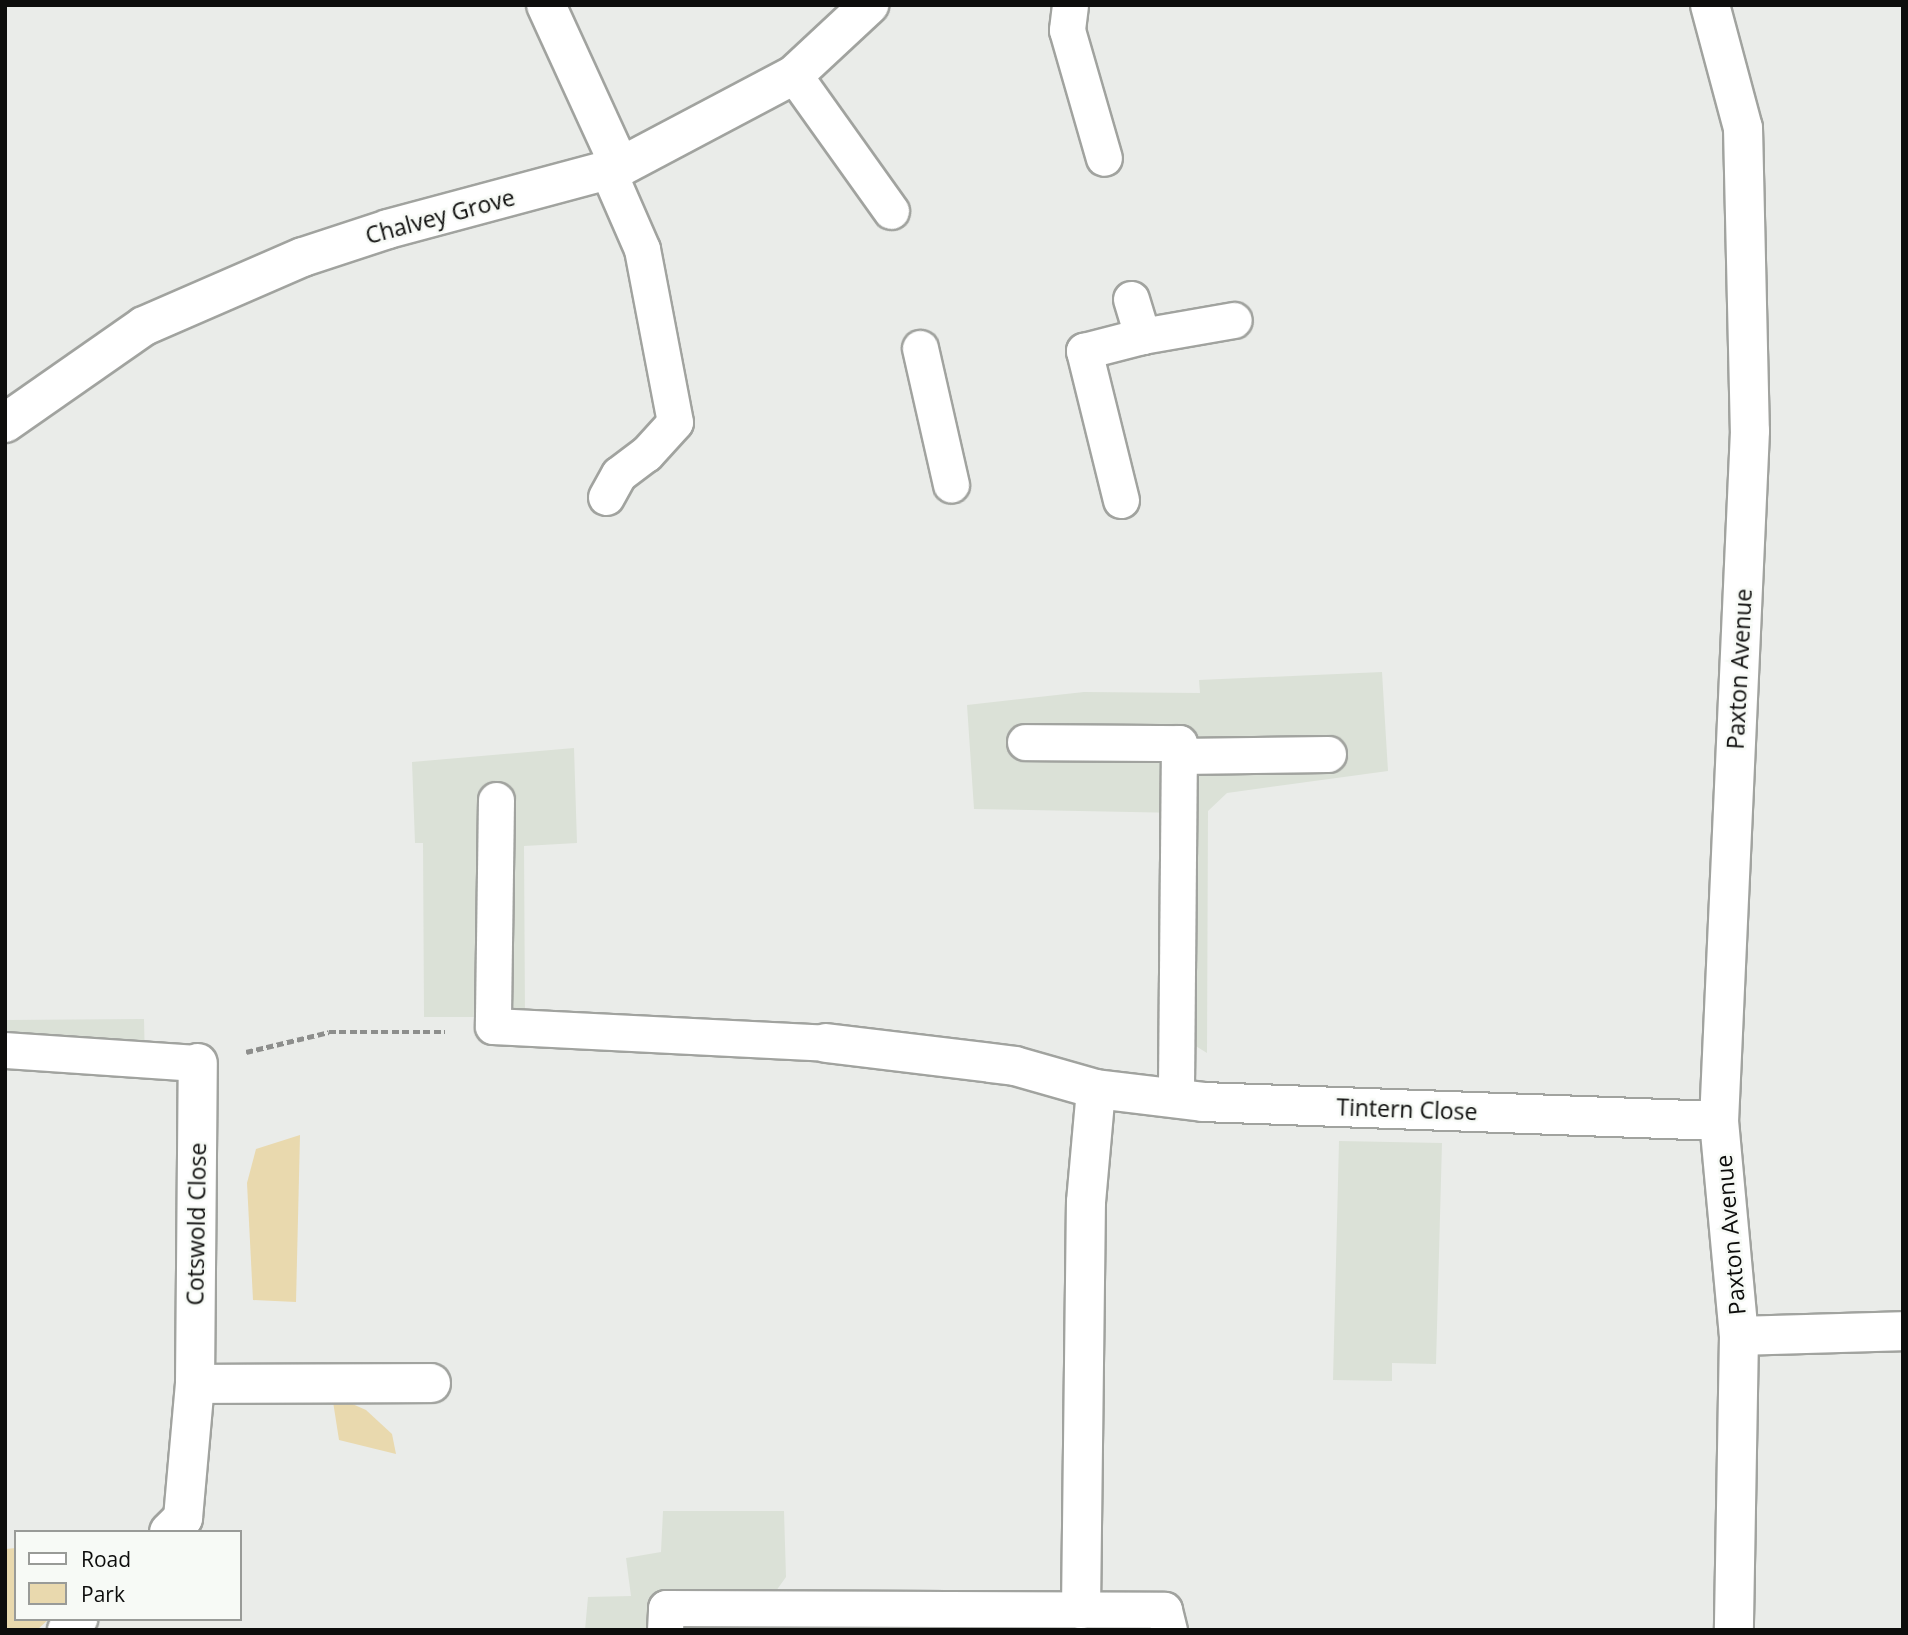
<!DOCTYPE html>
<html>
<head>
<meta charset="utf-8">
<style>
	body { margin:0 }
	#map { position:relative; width:1908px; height:1635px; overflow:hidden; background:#eaece9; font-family:"Open Sans",sans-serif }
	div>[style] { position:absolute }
	.built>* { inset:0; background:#dbe1d7 }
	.green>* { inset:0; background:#e9d9ae }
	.path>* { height:4.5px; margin-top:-2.25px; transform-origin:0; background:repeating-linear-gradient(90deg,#8d8e8c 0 7px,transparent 0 10.5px) }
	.roads { filter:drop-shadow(2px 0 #a1a39f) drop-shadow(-2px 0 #a1a39f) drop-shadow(0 2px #a1a39f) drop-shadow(0 -2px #a1a39f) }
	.lane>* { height:35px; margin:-17.5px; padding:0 17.5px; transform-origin:17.5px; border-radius:17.5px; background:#fff }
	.street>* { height:38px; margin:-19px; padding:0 19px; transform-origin:19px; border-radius:19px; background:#fff }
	span { translate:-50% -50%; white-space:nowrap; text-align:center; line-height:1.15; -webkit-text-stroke:5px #f7faf6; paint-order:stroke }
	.street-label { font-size:23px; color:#0d0d0c }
	.frame { position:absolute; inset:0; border:7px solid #0d0d0c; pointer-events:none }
	.legend { position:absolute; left:14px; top:1530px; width:228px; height:91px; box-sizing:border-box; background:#f7faf6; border:2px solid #999b98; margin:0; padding:9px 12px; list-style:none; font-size:21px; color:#0d0d0c }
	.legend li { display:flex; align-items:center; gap:14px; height:35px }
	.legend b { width:35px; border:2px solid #999b98 }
</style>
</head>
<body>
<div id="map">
	<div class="built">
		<div style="clip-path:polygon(1382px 672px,1388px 771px,1227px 793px,1208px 811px,1207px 1053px,1178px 1035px,1182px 813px,974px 809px,967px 705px,1084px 692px,1200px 693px,1199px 680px)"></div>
		<div style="clip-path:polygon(574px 748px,577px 843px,524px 846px,525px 1017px,424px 1017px,423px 843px,415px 843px,412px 762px)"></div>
		<div style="clip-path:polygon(144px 1019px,145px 1064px,10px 1066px,5px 1070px,5px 1020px)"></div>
		<div style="clip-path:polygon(1339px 1141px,1442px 1143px,1436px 1364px,1392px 1363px,1392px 1381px,1333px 1380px)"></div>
		<div style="clip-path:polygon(663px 1511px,784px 1511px,786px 1577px,748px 1630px,585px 1630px,588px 1597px,631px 1596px,626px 1558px,661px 1552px)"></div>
	</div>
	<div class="green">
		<div style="clip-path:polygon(300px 1135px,296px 1302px,253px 1300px,247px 1183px,256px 1149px)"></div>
		<div style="clip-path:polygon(332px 1395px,366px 1410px,392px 1434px,396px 1454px,339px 1440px)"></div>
		<div style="clip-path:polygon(16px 1548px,16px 1619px,49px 1619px,37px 1630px,5px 1630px,5px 1549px)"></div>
	</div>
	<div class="path">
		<div style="left:246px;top:1052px;width:85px;rotate:-13.5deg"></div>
		<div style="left:329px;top:1032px;width:116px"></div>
	</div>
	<div class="roads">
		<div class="lane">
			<div style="left:1070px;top:5px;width:25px;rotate:97deg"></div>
			<div style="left:1067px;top:30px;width:133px;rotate:73.9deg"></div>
			<div style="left:794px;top:75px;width:167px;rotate:54.5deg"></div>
			<div style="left:1131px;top:299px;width:39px;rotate:73deg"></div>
			<div style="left:920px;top:348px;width:140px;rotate:77.2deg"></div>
			<div style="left:606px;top:497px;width:26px;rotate:-61deg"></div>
			<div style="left:619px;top:474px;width:34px;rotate:-37deg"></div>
			<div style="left:646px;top:454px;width:43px;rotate:-47.8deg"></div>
			<div style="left:675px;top:422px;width:176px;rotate:-100.8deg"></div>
			<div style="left:642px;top:249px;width:85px;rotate:-113.6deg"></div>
			<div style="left:1121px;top:500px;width:154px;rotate:-103.9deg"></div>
			<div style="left:1084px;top:351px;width:60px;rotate:-14.5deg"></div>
			<div style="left:1142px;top:336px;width:93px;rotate:-9.9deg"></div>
			<div style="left:1025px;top:742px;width:154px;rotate:0.4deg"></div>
			<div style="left:1179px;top:743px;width:356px;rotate:90.5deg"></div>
			<div style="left:1179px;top:756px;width:149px;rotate:-0.8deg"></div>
			<div style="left:496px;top:800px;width:226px;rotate:90.8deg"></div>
			<div style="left:493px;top:1026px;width:333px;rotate:2.9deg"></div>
			<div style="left:5px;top:1050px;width:193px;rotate:3.9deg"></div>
			<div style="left:665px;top:1630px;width:22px;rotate:-87deg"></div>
			<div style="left:666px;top:1608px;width:498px;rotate:0.2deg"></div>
			<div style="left:1164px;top:1610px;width:21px;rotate:76deg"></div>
		</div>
		<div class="street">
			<div style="left:546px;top:5px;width:178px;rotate:65.4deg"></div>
			<div style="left:1710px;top:5px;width:127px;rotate:75deg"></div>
			<div style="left:1743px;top:128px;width:303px;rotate:88.7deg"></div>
			<div style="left:1750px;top:431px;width:691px;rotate:92.57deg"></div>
			<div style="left:1719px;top:1121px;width:216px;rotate:84.7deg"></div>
			<div style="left:1739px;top:1336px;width:294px;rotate:91deg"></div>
			<div style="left:5px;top:423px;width:169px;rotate:-34.9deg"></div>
			<div style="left:144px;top:326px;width:173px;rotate:-23.5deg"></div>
			<div style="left:303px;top:257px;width:89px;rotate:-18.2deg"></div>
			<div style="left:388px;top:229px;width:240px;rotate:-15deg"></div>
			<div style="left:620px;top:167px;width:197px;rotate:-27.9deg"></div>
			<div style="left:794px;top:75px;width:103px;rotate:-43deg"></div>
			<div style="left:826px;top:1043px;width:190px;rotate:6.9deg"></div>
			<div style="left:1015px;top:1066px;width:84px;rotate:15.9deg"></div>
			<div style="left:1096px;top:1089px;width:108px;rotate:6.9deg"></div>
			<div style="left:1203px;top:1102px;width:516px;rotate:2.11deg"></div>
			<div style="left:1739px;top:1336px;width:164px;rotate:-1.7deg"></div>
			<div style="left:195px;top:1384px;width:236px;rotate:-0.2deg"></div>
			<div style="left:169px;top:1532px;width:20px;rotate:-45deg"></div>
			<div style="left:183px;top:1518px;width:135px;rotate:-84.9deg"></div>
			<div style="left:195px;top:1384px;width:321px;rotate:-89.5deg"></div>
			<div style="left:1081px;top:1609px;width:407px;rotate:-89.3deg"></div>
			<div style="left:1086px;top:1202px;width:113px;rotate:-84.9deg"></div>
			<div style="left:67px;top:1630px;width:16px;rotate:-45deg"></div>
		</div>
	</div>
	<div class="street-label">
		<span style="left:440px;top:216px;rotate:-15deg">Chalvey Grove</span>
		<span style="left:1739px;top:669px;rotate:-87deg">Paxton Avenue</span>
		<span style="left:1407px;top:1109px;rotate:2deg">Tintern Close</span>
		<span style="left:196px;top:1224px;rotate:-89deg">Cotswold Close</span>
		<span style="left:1730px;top:1235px;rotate:-95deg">Paxton Avenue</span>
	</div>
	<div class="frame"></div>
	<ul class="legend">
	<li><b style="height:9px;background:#fff"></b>Road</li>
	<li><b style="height:19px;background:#e9d9ae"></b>Park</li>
	</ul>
</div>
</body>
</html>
